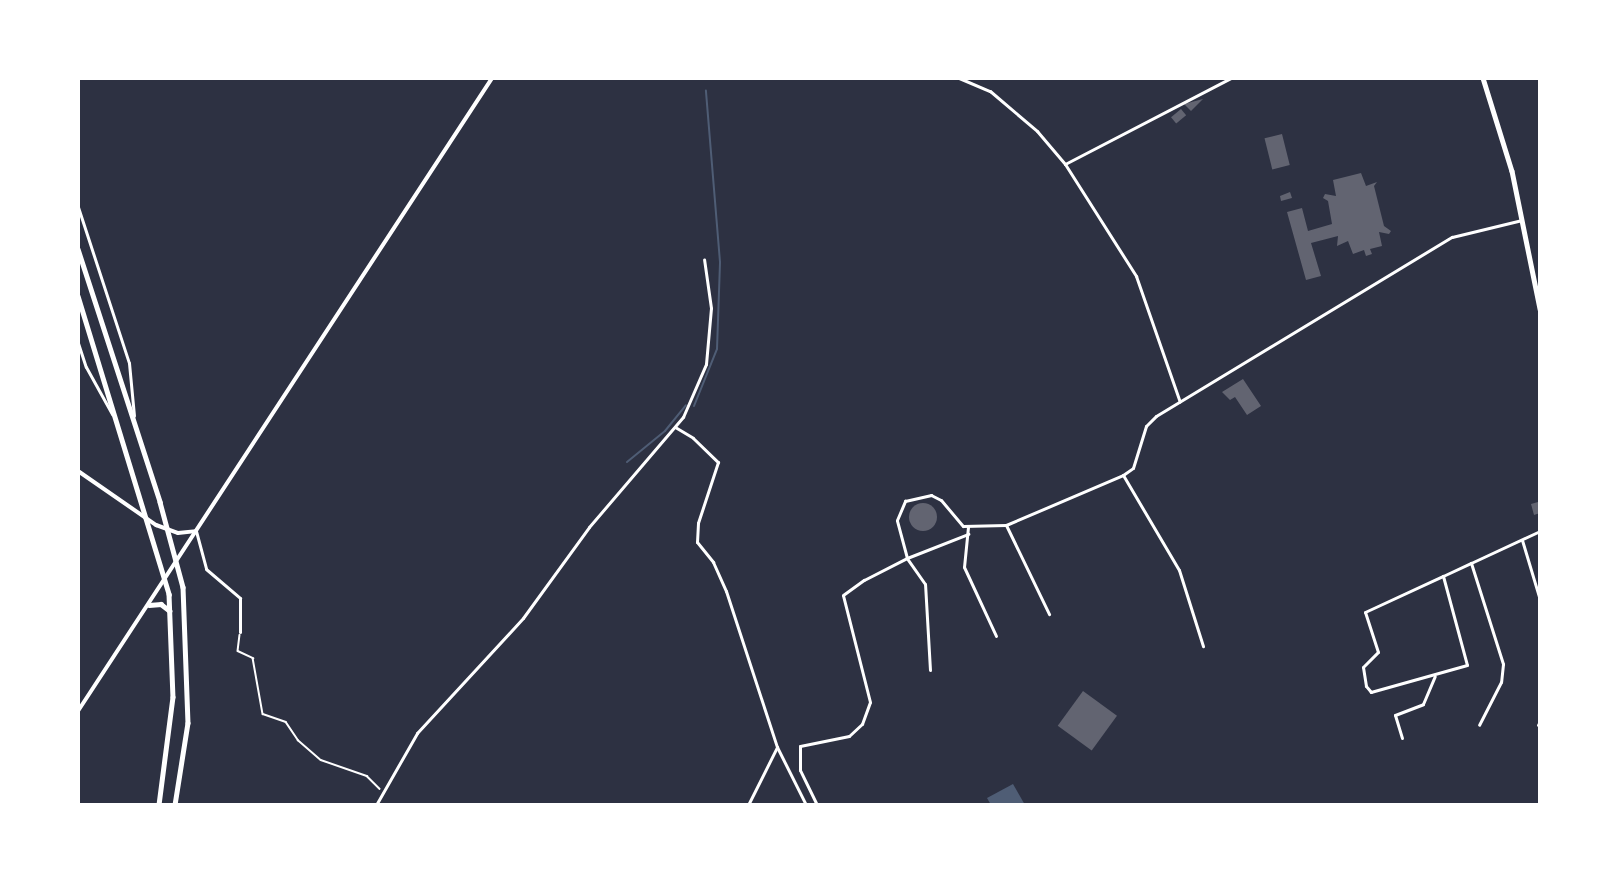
<!DOCTYPE html>
<html>
<head>
<meta charset="utf-8">
<style>
	body { margin:0 }
	#map { position:relative; width:1618px; height:883px; overflow:hidden; background:#2d3142; font-family:Poppins,sans-serif }
	div>[style] { position:absolute }
	.water>* { inset:0; background:#4f5d75 }
	.stream>* { height:2px; margin:-1px; padding:0 1px; transform-origin:1px; border-radius:1px; background:#4f5d75 }
	.building>* { inset:0; background:#626471; transform-origin:0 0 }
	.round { border-radius:50% }
	.path>* { height:1.5px; margin:-0.75px; padding:0 0.75px; transform-origin:0.75px; border-radius:0.75px; background:#fff }
	.minor>* { height:3px; margin:-1.5px; padding:0 1.5px; transform-origin:1.5px; border-radius:1.5px; background:#fff }
	.tertiary>* { height:4px; margin:-2px; padding:0 2px; transform-origin:2px; border-radius:2px; background:#fff }
	.secondary>* { height:4px; margin:-2px; padding:0 2px; transform-origin:2px; border-radius:2px; background:#fff }
	.primary>* { height:4.5px; margin:-2.25px; padding:0 2.25px; transform-origin:2.25px; border-radius:2.25px; background:#fff }
	.trunk>* { height:4.5px; margin:-2.25px; padding:0 2.25px; transform-origin:2.25px; border-radius:2.25px; background:#fff }
	span { translate:-50% -50%; white-space:nowrap; text-align:center; line-height:1.15; -webkit-text-stroke:6px #fff; paint-order:stroke }
	.frame { position:absolute; inset:0; border:80px solid #fff; pointer-events:none }
</style>
</head>
<body>
<div id="map">
	<div class="water">
		<div style="clip-path:polygon(1013px 784px,1025px 805px,991px 805px,987px 798px)"></div>
	</div>
	<div class="stream">
		<div style="left:694px;top:406px;width:61px;rotate:-68deg"></div>
		<div style="left:717px;top:349px;width:87px;rotate:-88deg"></div>
		<div style="left:720px;top:262px;width:172px;rotate:-94.7deg"></div>
		<div style="left:627px;top:462px;width:49px;rotate:-39.2deg"></div>
		<div style="left:665px;top:431px;width:33px;rotate:-51deg"></div>
	</div>
	<div class="building">
		<div style="clip-path:polygon(1203px 99px,1191px 111px,1184px 104px)"></div>
		<div style="left:1181px;top:109px;width:8px;height:13px;rotate:50deg"></div>
		<div style="left:1282px;top:134px;width:32px;height:18px;rotate:76deg"></div>
		<div style="clip-path:polygon(1361px 173px,1366px 186px,1377px 182px,1374px 186px,1384px 226px,1391px 231px,1389px 234px,1379px 232px,1382px 246px,1370px 249px,1372px 254px,1366px 256px,1364px 250px,1353px 254px,1348px 241px,1337px 246px,1338px 236px,1311px 243px,1321px 276px,1306px 280px,1287px 212px,1302px 208px,1308px 231px,1332px 224px,1328px 201px,1323px 198px,1325px 194px,1336px 196px,1333px 180px)"></div>
		<div style="clip-path:polygon(1290px 192px,1292px 198px,1281px 201px,1280px 196px)"></div>
		<div style="clip-path:polygon(1243px 379px,1261px 406px,1247px 415px,1235px 397px,1230px 400px,1222px 392px)"></div>
		<div style="clip-path:polygon(1538px 502px,1540px 513px,1534px 515px,1531px 504px)"></div>
		<div class="round" style="left:909px;top:503px;width:28px;height:28px"></div>
		<div style="left:1083px;top:691px;width:42px;height:43px;rotate:36deg"></div>
	</div>
	<div class="path">
		<div style="left:240px;top:635px;width:16px;rotate:97deg"></div>
		<div style="left:238px;top:651px;width:17px;rotate:25deg"></div>
		<div style="left:253px;top:658px;width:57px;rotate:79.9deg"></div>
		<div style="left:263px;top:714px;width:24px;rotate:19deg"></div>
		<div style="left:286px;top:722px;width:22px;rotate:56deg"></div>
		<div style="left:298px;top:740px;width:30px;rotate:41deg"></div>
		<div style="left:321px;top:760px;width:49px;rotate:19.2deg"></div>
		<div style="left:367px;top:776px;width:18px;rotate:45deg"></div>
	</div>
	<div class="minor">
		<div style="left:959px;top:78px;width:34px;rotate:23deg"></div>
		<div style="left:990px;top:91px;width:62px;rotate:40.4deg"></div>
		<div style="left:1037px;top:131px;width:43px;rotate:49.7deg"></div>
		<div style="left:1065px;top:164px;width:133px;rotate:57.6deg"></div>
		<div style="left:1136px;top:276px;width:133px;rotate:70.8deg"></div>
		<div style="left:1065px;top:164px;width:187px;rotate:-27.4deg"></div>
		<div style="left:78px;top:207px;width:164px;rotate:71.9deg"></div>
		<div style="left:129px;top:363px;width:53px;rotate:84.6deg"></div>
		<div style="left:78px;top:343px;width:25px;rotate:72deg"></div>
		<div style="left:86px;top:367px;width:54px;rotate:61deg"></div>
		<div style="left:675px;top:427px;width:21px;rotate:31deg"></div>
		<div style="left:693px;top:438px;width:35px;rotate:44deg"></div>
		<div style="left:718px;top:462px;width:64px;rotate:108.2deg"></div>
		<div style="left:698px;top:523px;width:19px;rotate:93deg"></div>
		<div style="left:697px;top:542px;width:26px;rotate:51deg"></div>
		<div style="left:713px;top:562px;width:32px;rotate:66deg"></div>
		<div style="left:726px;top:591px;width:164px;rotate:71.9deg"></div>
		<div style="left:777px;top:747px;width:65px;rotate:63.4deg"></div>
		<div style="left:1123px;top:475px;width:110px;rotate:59.5deg"></div>
		<div style="left:1179px;top:570px;width:80px;rotate:72.5deg"></div>
		<div style="left:1006px;top:525px;width:99px;rotate:64.2deg"></div>
		<div style="left:968px;top:527px;width:40px;rotate:95.7deg"></div>
		<div style="left:964px;top:567px;width:76px;rotate:65.1deg"></div>
		<div style="left:196px;top:531px;width:39px;rotate:75deg"></div>
		<div style="left:206px;top:569px;width:45px;rotate:40.5deg"></div>
		<div style="left:240px;top:598px;width:34px;rotate:90deg"></div>
		<div style="left:1522px;top:540px;width:63px;rotate:73.3deg"></div>
		<div style="left:1471px;top:563px;width:106px;rotate:72.4deg"></div>
		<div style="left:1503px;top:664px;width:18px;rotate:96deg"></div>
		<div style="left:1501px;top:682px;width:48px;rotate:117.1deg"></div>
		<div style="left:1443px;top:576px;width:92px;rotate:74.9deg"></div>
		<div style="left:1467px;top:665px;width:100px;rotate:164.3deg"></div>
		<div style="left:1371px;top:692px;width:8px;rotate:-130deg"></div>
		<div style="left:1366px;top:686px;width:19px;rotate:-99deg"></div>
		<div style="left:1363px;top:667px;width:21px;rotate:-45deg"></div>
		<div style="left:1378px;top:652px;width:42px;rotate:-108deg"></div>
		<div style="left:1365px;top:612px;width:86px;rotate:-24.8deg"></div>
		<div style="left:1443px;top:576px;width:31px;rotate:-25deg"></div>
		<div style="left:1471px;top:563px;width:76px;rotate:-24.9deg"></div>
		<div style="left:930px;top:670px;width:86px;rotate:-93.3deg"></div>
		<div style="left:925px;top:584px;width:32px;rotate:-125deg"></div>
		<div style="left:907px;top:558px;width:66px;rotate:-21.5deg"></div>
		<div style="left:1538px;top:725px;width:4px;rotate:-63deg"></div>
		<div style="left:1402px;top:738px;width:24px;rotate:-107deg"></div>
		<div style="left:1395px;top:715px;width:30px;rotate:-21deg"></div>
		<div style="left:1423px;top:704px;width:30px;rotate:-67deg"></div>
		<div style="left:376px;top:805px;width:83px;rotate:-60.3deg"></div>
		<div style="left:417px;top:733px;width:156px;rotate:-47.3deg"></div>
		<div style="left:523px;top:618px;width:112px;rotate:-54deg"></div>
		<div style="left:589px;top:527px;width:145px;rotate:-49.5deg"></div>
		<div style="left:683px;top:417px;width:58px;rotate:-66.5deg"></div>
		<div style="left:706px;top:364px;width:56px;rotate:-84.9deg"></div>
		<div style="left:711px;top:308px;width:49px;rotate:-98.1deg"></div>
		<div style="left:748px;top:805px;width:65px;rotate:-63.4deg"></div>
		<div style="left:817px;top:805px;width:39px;rotate:-116deg"></div>
		<div style="left:800px;top:770px;width:24px;rotate:-90deg"></div>
		<div style="left:800px;top:746px;width:50px;rotate:-11.5deg"></div>
		<div style="left:849px;top:736px;width:18px;rotate:-43deg"></div>
		<div style="left:862px;top:724px;width:23px;rotate:-70deg"></div>
		<div style="left:870px;top:702px;width:110px;rotate:-104.2deg"></div>
		<div style="left:843px;top:595px;width:26px;rotate:-36deg"></div>
		<div style="left:864px;top:580px;width:48px;rotate:-27.1deg"></div>
		<div style="left:907px;top:558px;width:39px;rotate:-105deg"></div>
		<div style="left:897px;top:520px;width:21px;rotate:-67deg"></div>
		<div style="left:905px;top:501px;width:27px;rotate:-13deg"></div>
		<div style="left:931px;top:495px;width:11px;rotate:27deg"></div>
		<div style="left:941px;top:500px;width:34px;rotate:50deg"></div>
		<div style="left:963px;top:526px;width:43px;rotate:-1.3deg"></div>
		<div style="left:1006px;top:525px;width:127px;rotate:-23.1deg"></div>
		<div style="left:1123px;top:475px;width:12px;rotate:-35deg"></div>
		<div style="left:1133px;top:468px;width:44px;rotate:-72.8deg"></div>
		<div style="left:1146px;top:426px;width:14px;rotate:-45deg"></div>
		<div style="left:1156px;top:416px;width:346px;rotate:-31.2deg"></div>
		<div style="left:1452px;top:237px;width:72px;rotate:-13.7deg"></div>
	</div>
	<div class="tertiary">
		<div style="left:78px;top:471px;width:95px;rotate:34.7deg"></div>
		<div style="left:156px;top:525px;width:23px;rotate:20deg"></div>
		<div style="left:178px;top:533px;width:18px;rotate:-6deg"></div>
	</div>
	<div class="secondary">
		<div style="left:78px;top:711px;width:756px;rotate:-56.81deg"></div>
	</div>
	<div class="primary">
		<div style="left:1483px;top:78px;width:97px;rotate:72.7deg"></div>
		<div style="left:1512px;top:171px;width:141px;rotate:78.5deg"></div>
	</div>
	<div class="trunk">
		<div style="left:78px;top:249px;width:266px;rotate:72deg"></div>
		<div style="left:160px;top:502px;width:88px;rotate:74.9deg"></div>
		<div style="left:183px;top:587px;width:136px;rotate:87.9deg"></div>
		<div style="left:188px;top:723px;width:83px;rotate:99deg"></div>
		<div style="left:78px;top:296px;width:312px;rotate:73deg"></div>
		<div style="left:169px;top:594px;width:103px;rotate:87.8deg"></div>
		<div style="left:173px;top:697px;width:109px;rotate:97.4deg"></div>
		<div style="left:149px;top:605px;width:12px;rotate:-5deg"></div>
		<div style="left:161px;top:604px;width:11px;rotate:38deg"></div>
	</div>
	<div class="frame"></div>
</div>
</body>
</html>
